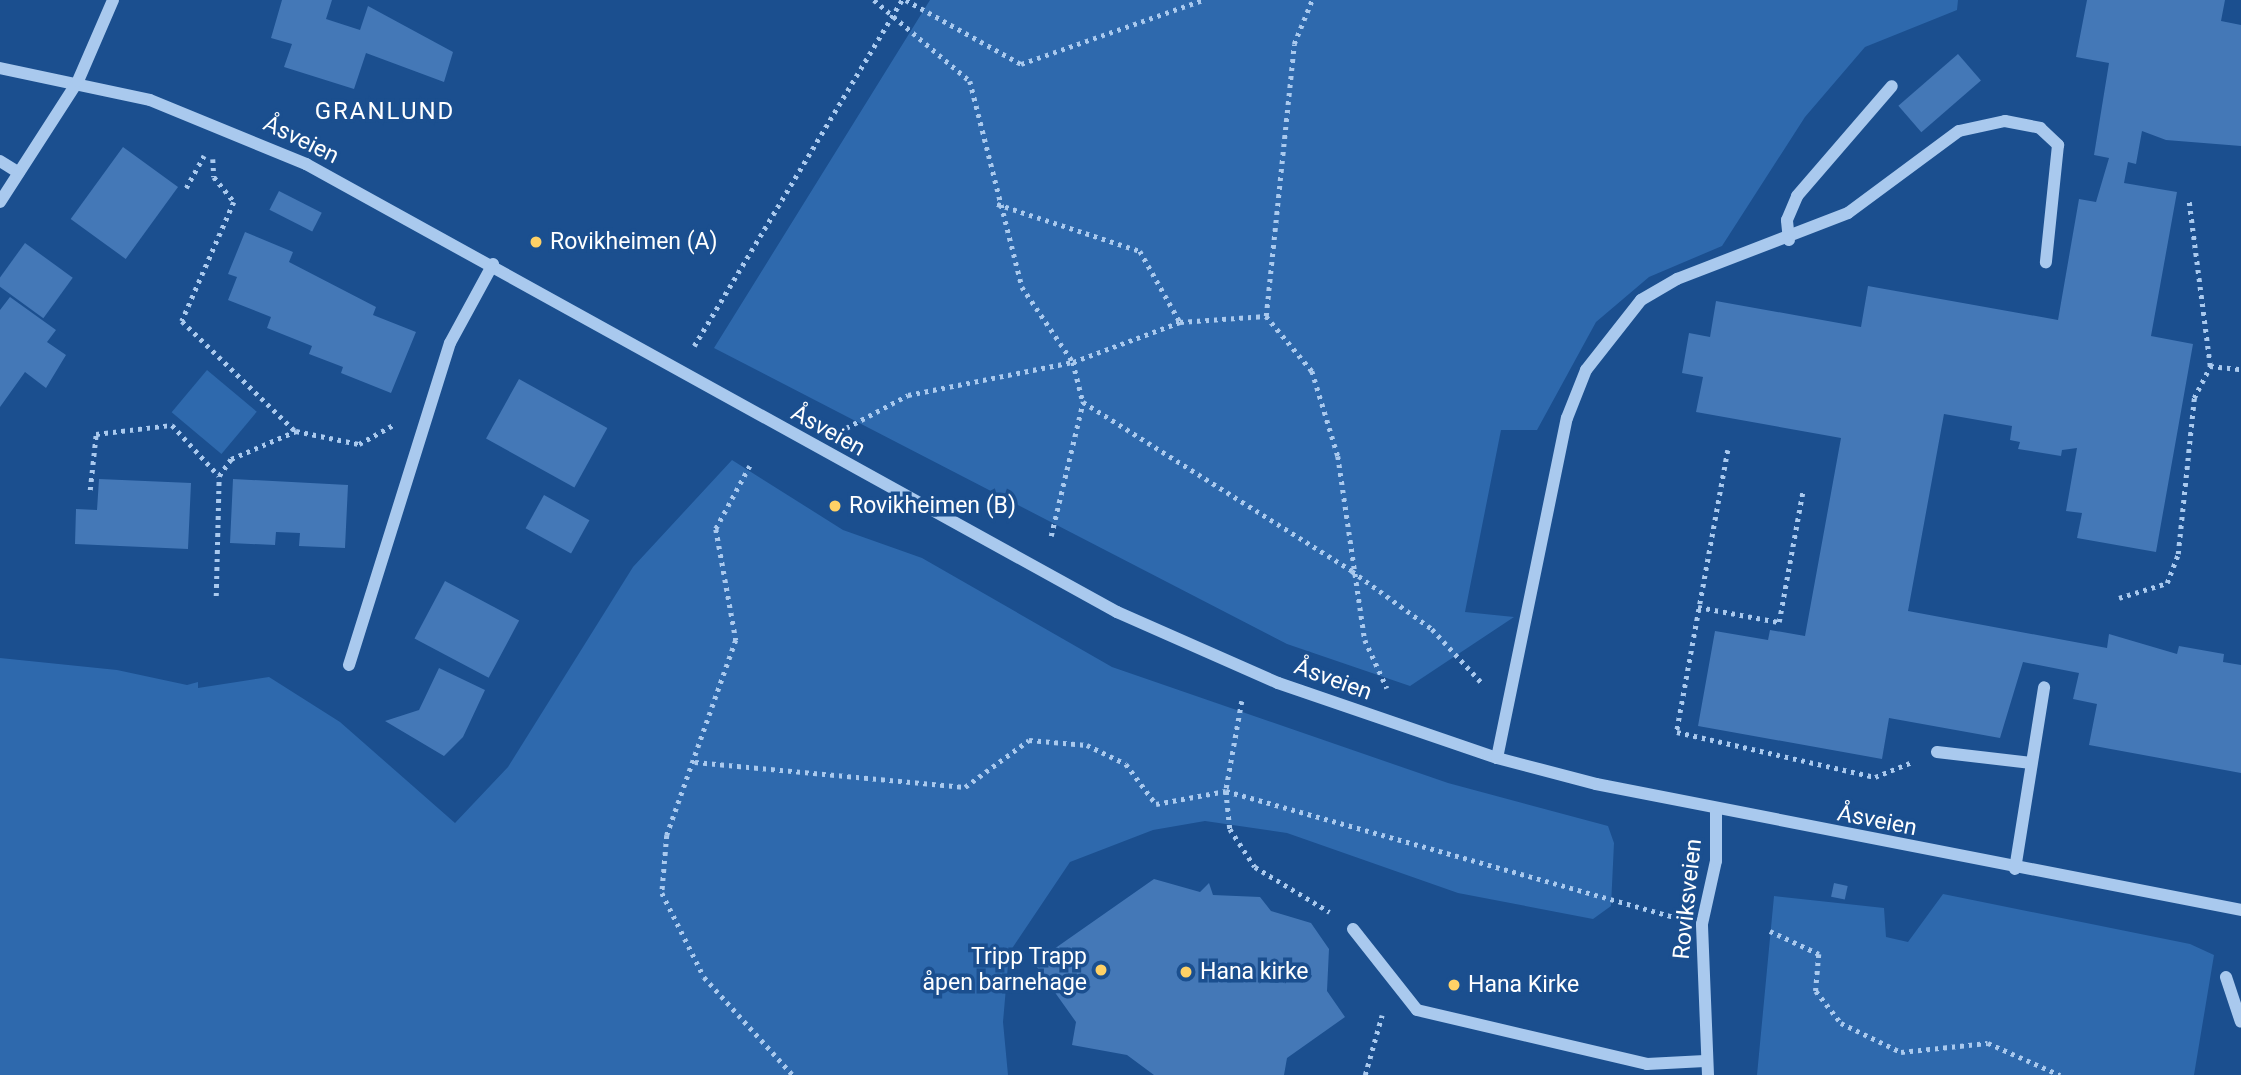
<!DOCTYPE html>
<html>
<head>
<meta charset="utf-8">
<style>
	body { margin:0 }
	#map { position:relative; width:2241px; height:1075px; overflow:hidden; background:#1b4f8f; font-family:Roboto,sans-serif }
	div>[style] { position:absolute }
	.green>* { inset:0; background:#2e69ad; transform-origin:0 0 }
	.building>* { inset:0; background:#4478b7; transform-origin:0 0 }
	.path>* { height:4.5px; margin-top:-2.25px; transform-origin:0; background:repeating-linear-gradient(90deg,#a9c9ee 0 3.5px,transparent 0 8.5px) }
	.minor>* { height:12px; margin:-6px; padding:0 6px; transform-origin:6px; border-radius:6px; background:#a9c9ee }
	.dots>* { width:19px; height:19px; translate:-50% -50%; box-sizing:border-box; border:4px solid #1b4f8f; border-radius:50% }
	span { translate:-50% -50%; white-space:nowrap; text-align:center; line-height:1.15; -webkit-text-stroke:7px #1b4f8f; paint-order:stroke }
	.street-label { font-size:23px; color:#fff }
	.poi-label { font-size:23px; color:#fff }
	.left { translate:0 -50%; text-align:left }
	.right { translate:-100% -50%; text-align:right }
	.neighbourhood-label { font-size:24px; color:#fff; letter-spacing:2px }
</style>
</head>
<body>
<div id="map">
	<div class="green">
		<div style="clip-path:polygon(930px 0,1958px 0,1957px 10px,1865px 47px,1805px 117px,1722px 246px,1649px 277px,1596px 322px,1537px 430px,1501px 430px,1465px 612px,1514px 617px,1410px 686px,1287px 644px,714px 348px)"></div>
		<div style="left:207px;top:370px;width:65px;height:55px;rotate:40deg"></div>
		<div style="clip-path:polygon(732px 460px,843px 530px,922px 558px,1112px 667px,1448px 783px,1608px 826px,1614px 843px,1611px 906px,1593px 919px,1458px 893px,1287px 833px,1205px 821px,1153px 830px,1070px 862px,1009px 953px,1003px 1022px,1008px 1075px,0 1075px,0 658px,117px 670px,187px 685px,198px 682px,198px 688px,269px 677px,340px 722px,455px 823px,508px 767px,633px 567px)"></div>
		<div style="clip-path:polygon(1943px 894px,2190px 944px,2214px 955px,2194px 1075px,1757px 1075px,1774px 896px,1884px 908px,1886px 937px,1908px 942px)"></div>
	</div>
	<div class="building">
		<div style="clip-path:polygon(282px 0,332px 0,326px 19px,360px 30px,368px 6px,453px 52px,444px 82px,366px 53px,354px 89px,284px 67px,292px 44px,271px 38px)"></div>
		<div style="clip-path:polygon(2087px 0,2225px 0,2221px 21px,2241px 25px,2241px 146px,2166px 140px,2142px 131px,2136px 164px,2128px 162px,2124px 183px,2177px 192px,2151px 336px,2193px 344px,2156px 552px,2077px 538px,2082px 513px,2066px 511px,2077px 448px,2062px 450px,2061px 456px,2018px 449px,2020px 442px,2010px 440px,2012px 426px,1944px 414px,1908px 611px,2107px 648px,2109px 634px,2177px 654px,2179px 646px,2224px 654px,2223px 662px,2241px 665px,2241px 773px,2089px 745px,2097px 704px,2073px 699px,2079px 673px,2023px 662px,2000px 738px,1889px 718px,1882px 759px,1698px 726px,1715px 631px,1768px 640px,1770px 630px,1805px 636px,1841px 438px,1696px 412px,1703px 377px,1682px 373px,1689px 333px,1710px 337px,1716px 301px,1861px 327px,1868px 286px,2058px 320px,2079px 199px,2096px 202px,2109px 158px,2094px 155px,2109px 63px,2076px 57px)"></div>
		<div style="left:1958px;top:54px;width:35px;height:79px;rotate:49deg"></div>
		<div style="left:123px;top:147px;width:68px;height:89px;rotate:36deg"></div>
		<div style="left:279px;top:191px;width:48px;height:21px;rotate:27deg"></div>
		<div style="clip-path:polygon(245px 232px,293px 252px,289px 262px,376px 307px,373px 315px,416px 332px,391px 393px,341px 373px,343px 367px,309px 354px,312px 346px,267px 328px,271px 317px,228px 300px,237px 277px,228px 274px)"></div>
		<div style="left:25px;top:243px;width:59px;height:50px;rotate:36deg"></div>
		<div style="clip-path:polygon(10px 297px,56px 330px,47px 342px,66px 355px,46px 388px,25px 372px,0 407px,0 310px)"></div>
		<div style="left:519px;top:379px;width:101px;height:68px;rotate:29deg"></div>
		<div style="clip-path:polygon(99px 479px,191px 483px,188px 549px,75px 544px,76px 509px,97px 510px)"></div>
		<div style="clip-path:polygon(233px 479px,348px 485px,345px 548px,299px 546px,300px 533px,276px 532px,275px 545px,230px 543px)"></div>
		<div style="left:544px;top:495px;width:52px;height:38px;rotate:29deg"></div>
		<div style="left:445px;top:581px;width:84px;height:65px;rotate:28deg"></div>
		<div style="clip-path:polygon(439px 668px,485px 690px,463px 737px,444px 756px,385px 721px,419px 710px)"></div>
		<div style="clip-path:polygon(1154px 879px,1200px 892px,1209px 883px,1213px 895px,1260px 897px,1271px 911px,1311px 923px,1329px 949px,1327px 991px,1345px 1017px,1287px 1058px,1284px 1075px,1154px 1075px,1127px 1055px,1072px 1045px,1076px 1022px,1034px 963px)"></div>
		<div style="left:1834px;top:883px;width:14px;height:14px;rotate:12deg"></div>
	</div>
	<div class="path">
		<div style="left:874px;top:0;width:126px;rotate:40.2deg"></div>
		<div style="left:970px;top:81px;width:212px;rotate:75.8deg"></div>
		<div style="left:1022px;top:287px;width:91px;rotate:55.8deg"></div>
		<div style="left:1073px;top:362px;width:41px;rotate:76deg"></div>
		<div style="left:1083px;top:402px;width:318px;rotate:32.1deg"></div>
		<div style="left:1352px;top:571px;width:99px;rotate:35.9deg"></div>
		<div style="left:1432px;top:629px;width:74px;rotate:47.2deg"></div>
		<div style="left:906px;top:0;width:132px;rotate:29.1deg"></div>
		<div style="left:1021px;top:64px;width:193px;rotate:-19.4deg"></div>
		<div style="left:213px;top:159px;width:18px;rotate:87deg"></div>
		<div style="left:214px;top:177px;width:32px;rotate:51deg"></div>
		<div style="left:234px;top:202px;width:130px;rotate:113.6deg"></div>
		<div style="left:182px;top:321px;width:158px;rotate:44.2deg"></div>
		<div style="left:186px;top:188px;width:37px;rotate:-61deg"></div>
		<div style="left:997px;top:204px;width:151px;rotate:18.2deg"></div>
		<div style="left:1140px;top:251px;width:81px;rotate:60.6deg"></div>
		<div style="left:1266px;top:316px;width:273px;rotate:-84.1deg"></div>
		<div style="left:1294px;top:44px;width:48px;rotate:-67.8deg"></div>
		<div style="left:694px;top:346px;width:404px;rotate:-59deg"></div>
		<div style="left:2210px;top:366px;width:31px;rotate:6deg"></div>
		<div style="left:846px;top:428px;width:70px;rotate:-28deg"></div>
		<div style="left:908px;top:395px;width:168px;rotate:-11.3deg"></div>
		<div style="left:1073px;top:362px;width:114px;rotate:-20.5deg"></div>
		<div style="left:1180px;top:322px;width:86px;rotate:-4deg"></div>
		<div style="left:1266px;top:316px;width:72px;rotate:50.1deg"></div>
		<div style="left:1312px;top:371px;width:89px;rotate:73deg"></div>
		<div style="left:1338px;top:456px;width:186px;rotate:81.7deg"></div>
		<div style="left:1365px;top:640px;width:53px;rotate:65.4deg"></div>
		<div style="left:1728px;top:450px;width:287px;rotate:100.3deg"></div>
		<div style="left:1677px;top:732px;width:203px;rotate:12.8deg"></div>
		<div style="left:1875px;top:777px;width:38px;rotate:-22deg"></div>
		<div style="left:750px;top:466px;width:72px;rotate:118.4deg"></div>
		<div style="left:716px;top:529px;width:113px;rotate:79.8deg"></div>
		<div style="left:736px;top:640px;width:207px;rotate:109.5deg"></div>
		<div style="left:667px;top:835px;width:58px;rotate:94.9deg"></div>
		<div style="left:662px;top:893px;width:94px;rotate:63.4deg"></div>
		<div style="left:704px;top:977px;width:132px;rotate:47.8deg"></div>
		<div style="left:90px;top:490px;width:56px;rotate:-83.9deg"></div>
		<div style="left:96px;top:434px;width:77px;rotate:-6.8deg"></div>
		<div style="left:172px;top:425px;width:69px;rotate:47.3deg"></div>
		<div style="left:1051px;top:536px;width:138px;rotate:-76.6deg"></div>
		<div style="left:216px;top:596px;width:120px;rotate:-88.6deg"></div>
		<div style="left:219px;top:476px;width:21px;rotate:-55deg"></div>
		<div style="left:231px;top:459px;width:71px;rotate:-23.3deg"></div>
		<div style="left:296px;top:431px;width:64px;rotate:11.7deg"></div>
		<div style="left:359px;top:444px;width:39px;rotate:-29deg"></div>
		<div style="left:2119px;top:598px;width:50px;rotate:-17.4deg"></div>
		<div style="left:2167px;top:583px;width:31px;rotate:-69deg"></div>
		<div style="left:2178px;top:554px;width:157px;rotate:-84.1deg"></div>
		<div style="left:2194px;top:398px;width:36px;rotate:-63deg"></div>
		<div style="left:2210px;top:366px;width:166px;rotate:-97.3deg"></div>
		<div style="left:1698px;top:607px;width:82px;rotate:10.5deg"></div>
		<div style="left:1779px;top:622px;width:134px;rotate:-79.7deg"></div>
		<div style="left:1242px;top:701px;width:91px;rotate:100.1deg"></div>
		<div style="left:1226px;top:791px;width:38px;rotate:84deg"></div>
		<div style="left:1230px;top:829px;width:45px;rotate:56.7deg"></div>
		<div style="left:1255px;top:867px;width:87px;rotate:31deg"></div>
		<div style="left:695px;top:762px;width:271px;rotate:5.3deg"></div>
		<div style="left:965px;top:787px;width:79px;rotate:-36.3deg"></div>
		<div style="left:1029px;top:740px;width:58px;rotate:4.9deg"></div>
		<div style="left:1087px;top:745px;width:43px;rotate:26deg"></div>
		<div style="left:1126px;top:764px;width:50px;rotate:53.1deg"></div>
		<div style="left:1156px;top:804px;width:71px;rotate:-10.5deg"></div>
		<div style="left:1226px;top:791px;width:465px;rotate:15.7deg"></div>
		<div style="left:1770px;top:931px;width:54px;rotate:25.1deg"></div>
		<div style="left:1819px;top:954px;width:37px;rotate:95deg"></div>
		<div style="left:1816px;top:991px;width:41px;rotate:52deg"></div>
		<div style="left:1841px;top:1023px;width:67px;rotate:25.8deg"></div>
		<div style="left:1901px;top:1052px;width:87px;rotate:-5.9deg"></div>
		<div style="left:1988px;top:1043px;width:79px;rotate:24deg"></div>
		<div style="left:1365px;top:1075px;width:62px;rotate:-74.2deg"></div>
	</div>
	<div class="minor">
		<div style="left:0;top:68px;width:153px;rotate:12deg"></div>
		<div style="left:150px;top:100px;width:169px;rotate:22.3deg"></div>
		<div style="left:306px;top:164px;width:927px;rotate:28.92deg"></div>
		<div style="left:1117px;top:612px;width:176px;rotate:23.8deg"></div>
		<div style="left:1278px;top:683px;width:231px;rotate:18.9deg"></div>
		<div style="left:1497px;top:758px;width:102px;rotate:14.7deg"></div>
		<div style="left:1596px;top:784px;width:657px;rotate:11.05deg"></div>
		<div style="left:0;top:161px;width:22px;rotate:32deg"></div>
		<div style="left:0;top:202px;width:144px;rotate:-57.2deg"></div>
		<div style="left:78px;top:81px;width:88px;rotate:-66.6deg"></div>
		<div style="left:1789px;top:240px;width:20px;rotate:-96deg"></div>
		<div style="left:1787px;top:220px;width:26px;rotate:-67deg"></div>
		<div style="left:1797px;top:196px;width:145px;rotate:-49.2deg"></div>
		<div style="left:349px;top:665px;width:337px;rotate:-72.6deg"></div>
		<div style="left:450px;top:343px;width:90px;rotate:-61.4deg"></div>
		<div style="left:1937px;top:752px;width:95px;rotate:6.7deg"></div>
		<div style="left:1497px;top:758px;width:347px;rotate:-78.4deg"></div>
		<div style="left:1567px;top:418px;width:52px;rotate:-68.4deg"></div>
		<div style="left:1586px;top:370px;width:89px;rotate:-51.8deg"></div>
		<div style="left:1641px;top:300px;width:42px;rotate:-30.3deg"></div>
		<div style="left:1677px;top:279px;width:183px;rotate:-21.1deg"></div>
		<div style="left:1848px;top:213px;width:138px;rotate:-36.5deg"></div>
		<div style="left:1959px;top:131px;width:47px;rotate:-12.3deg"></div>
		<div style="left:2005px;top:121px;width:36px;rotate:11deg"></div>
		<div style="left:2040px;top:128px;width:25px;rotate:43deg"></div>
		<div style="left:2058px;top:145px;width:118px;rotate:95.9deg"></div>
		<div style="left:2015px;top:869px;width:184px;rotate:-80.9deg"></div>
		<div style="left:1353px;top:929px;width:103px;rotate:51.7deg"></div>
		<div style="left:1417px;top:1010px;width:236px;rotate:13.2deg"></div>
		<div style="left:1647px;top:1064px;width:58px;rotate:-3deg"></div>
		<div style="left:2226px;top:977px;width:47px;rotate:71.6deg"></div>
		<div style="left:1708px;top:1075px;width:151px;rotate:-92.3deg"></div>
		<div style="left:1702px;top:924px;width:65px;rotate:-77.5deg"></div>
		<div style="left:1716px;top:861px;width:49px;rotate:-90deg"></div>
	</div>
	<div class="dots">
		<div style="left:536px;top:242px;background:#ffd166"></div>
		<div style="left:835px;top:506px;background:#ffd166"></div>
		<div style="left:1101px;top:970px;background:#ffd166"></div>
		<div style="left:1186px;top:972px;background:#ffd166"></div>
		<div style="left:1454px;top:985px;background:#ffd166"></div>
	</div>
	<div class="street-label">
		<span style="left:301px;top:140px;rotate:26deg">Åsveien</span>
		<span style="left:828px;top:431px;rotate:29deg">Åsveien</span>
		<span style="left:1333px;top:680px;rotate:20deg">Åsveien</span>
		<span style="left:1877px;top:821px;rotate:11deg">Åsveien</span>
		<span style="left:1688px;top:899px;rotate:-84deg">Roviksveien</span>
	</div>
	<div class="poi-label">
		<span class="left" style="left:550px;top:242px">Rovikheimen (A)</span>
		<span class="left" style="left:849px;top:506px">Rovikheimen (B)</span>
		<span class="right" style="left:1087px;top:970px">Tripp Trapp<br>åpen barnehage</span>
		<span class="left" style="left:1200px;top:972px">Hana kirke</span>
		<span class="left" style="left:1468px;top:985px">Hana Kirke</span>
	</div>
	<div class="neighbourhood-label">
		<span style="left:385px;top:112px">GRANLUND</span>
	</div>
</div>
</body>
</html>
